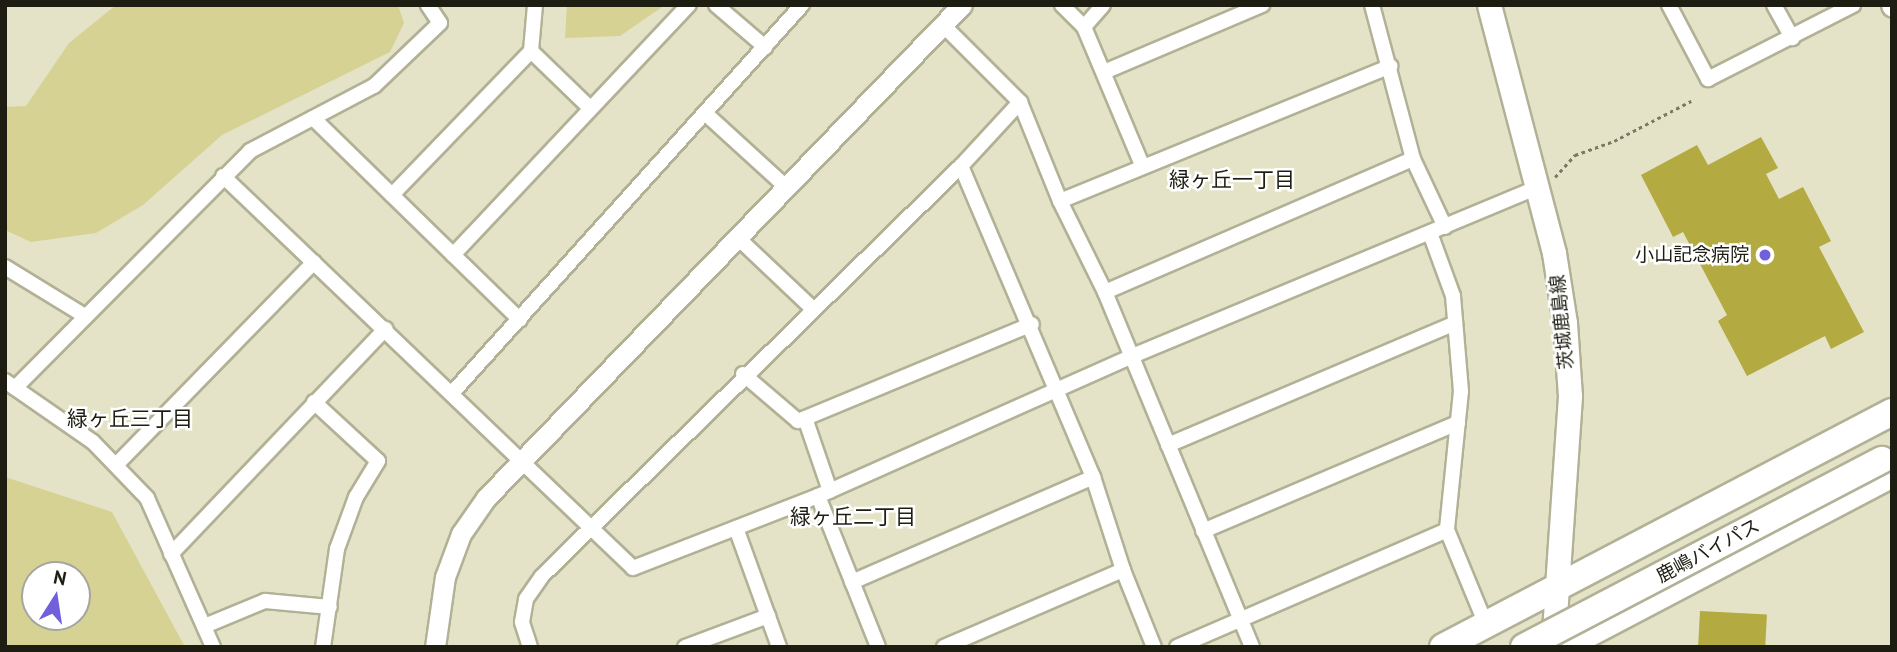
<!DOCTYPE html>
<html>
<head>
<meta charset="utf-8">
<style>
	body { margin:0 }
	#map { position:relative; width:1897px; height:652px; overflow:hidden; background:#e5e3c7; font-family:"PT Sans","Noto Sans JP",sans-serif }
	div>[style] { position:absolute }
	.green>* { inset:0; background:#d6d293 }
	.building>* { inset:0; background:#b3aa42; transform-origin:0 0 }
	.path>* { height:2.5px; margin-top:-1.25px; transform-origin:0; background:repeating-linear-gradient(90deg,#7a7966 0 3.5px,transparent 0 7px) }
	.roads { filter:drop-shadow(2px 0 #b2b196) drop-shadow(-2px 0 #b2b196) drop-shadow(0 2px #b2b196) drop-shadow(0 -2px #b2b196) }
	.street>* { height:14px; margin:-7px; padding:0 7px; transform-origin:7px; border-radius:7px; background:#fff }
	.secondary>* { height:19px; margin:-9.5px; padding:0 9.5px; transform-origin:9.5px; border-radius:9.5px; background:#fff }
	.primary>* { height:23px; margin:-11.5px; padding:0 11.5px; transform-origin:11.5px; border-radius:11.5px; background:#fff }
	.highway>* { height:26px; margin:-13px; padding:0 13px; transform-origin:13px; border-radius:13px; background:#fff }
	.bridges { filter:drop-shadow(2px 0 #b2b196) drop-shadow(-2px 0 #b2b196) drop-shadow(0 2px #b2b196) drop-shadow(0 -2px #b2b196) }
	.highway-bridge>* { height:26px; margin:-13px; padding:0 13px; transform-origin:13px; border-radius:13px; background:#fff }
	.dots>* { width:19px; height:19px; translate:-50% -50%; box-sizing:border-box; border:4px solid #fff; border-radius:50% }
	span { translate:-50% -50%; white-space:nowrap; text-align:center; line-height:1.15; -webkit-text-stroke:5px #fff; paint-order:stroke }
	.poi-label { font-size:19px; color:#1d1d12 }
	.right { translate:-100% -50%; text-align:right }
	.street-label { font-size:19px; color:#1d1d12 }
	.neighbourhood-label { font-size:21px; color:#1d1d12 }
	.frame { position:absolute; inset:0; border:7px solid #1d1d12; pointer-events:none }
	.north { position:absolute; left:21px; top:561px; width:70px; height:70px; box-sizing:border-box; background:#fff; border:2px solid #a5a5a0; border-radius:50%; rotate:12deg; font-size:19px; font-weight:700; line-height:28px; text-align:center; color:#1d1d12 }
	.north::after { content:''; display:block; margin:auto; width:24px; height:32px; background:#7061db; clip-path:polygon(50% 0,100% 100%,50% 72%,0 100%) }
</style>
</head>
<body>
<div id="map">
	<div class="green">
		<div style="clip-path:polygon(116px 5px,398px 5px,404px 23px,390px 52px,222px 135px,143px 205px,96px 233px,31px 242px,5px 230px,5px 107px,26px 106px,69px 43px)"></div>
		<div style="clip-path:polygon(567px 5px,665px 5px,620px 36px,565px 38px)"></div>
		<div style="clip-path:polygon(evenodd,5px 477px,112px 512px,185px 647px,5px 647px,5px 477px,35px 575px,77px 575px,77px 617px,35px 617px,35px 575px)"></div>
	</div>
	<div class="building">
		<div style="clip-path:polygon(1761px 137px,1778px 168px,1766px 174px,1779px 199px,1803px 187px,1831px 241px,1819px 247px,1864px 332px,1831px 349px,1825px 336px,1747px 376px,1718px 321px,1727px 315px,1683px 232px,1673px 237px,1641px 175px,1697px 145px,1708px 165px)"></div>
		<div style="left:1700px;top:611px;width:67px;height:36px;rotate:3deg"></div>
	</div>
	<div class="path">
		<div style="left:1555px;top:177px;width:30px;rotate:-48deg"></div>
		<div style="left:1575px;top:155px;width:41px;rotate:-19.7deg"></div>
		<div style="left:1614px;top:141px;width:87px;rotate:-27.5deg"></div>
	</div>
	<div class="roads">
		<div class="street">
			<div style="left:535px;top:5px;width:46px;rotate:95deg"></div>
			<div style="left:531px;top:51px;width:82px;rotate:44deg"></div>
			<div style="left:716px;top:5px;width:65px;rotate:40.6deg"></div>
			<div style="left:1062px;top:5px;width:31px;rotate:45deg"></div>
			<div style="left:1084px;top:27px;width:150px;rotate:67.2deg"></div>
			<div style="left:1372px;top:5px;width:159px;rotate:75.1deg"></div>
			<div style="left:1413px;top:159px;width:75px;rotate:64.8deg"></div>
			<div style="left:1669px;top:5px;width:84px;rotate:62.2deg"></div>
			<div style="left:1708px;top:79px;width:163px;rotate:-27deg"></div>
			<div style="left:1774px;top:5px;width:38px;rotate:61deg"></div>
			<div style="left:943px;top:25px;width:109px;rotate:45deg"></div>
			<div style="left:1020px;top:102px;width:107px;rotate:68deg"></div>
			<div style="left:1060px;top:201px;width:102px;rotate:63.7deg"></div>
			<div style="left:1105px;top:292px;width:384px;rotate:67.5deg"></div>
			<div style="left:1084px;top:27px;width:29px;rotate:-49deg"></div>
			<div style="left:1104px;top:72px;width:172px;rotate:-23deg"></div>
			<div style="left:705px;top:113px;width:110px;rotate:42.4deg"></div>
			<div style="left:313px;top:118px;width:289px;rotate:44.3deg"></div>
			<div style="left:961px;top:166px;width:338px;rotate:67deg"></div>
			<div style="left:1093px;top:477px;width:98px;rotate:72.1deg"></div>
			<div style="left:1123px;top:570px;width:83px;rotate:68.1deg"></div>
			<div style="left:223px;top:176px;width:567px;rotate:43.71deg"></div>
			<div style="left:633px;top:568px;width:199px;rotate:-21.3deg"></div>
			<div style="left:818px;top:496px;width:342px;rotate:-24deg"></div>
			<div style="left:1130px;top:357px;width:440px;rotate:-22.6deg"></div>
			<div style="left:392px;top:195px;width:200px;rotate:-46deg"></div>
			<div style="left:1060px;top:201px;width:357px;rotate:-22.2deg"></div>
			<div style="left:1430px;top:233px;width:67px;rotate:69.9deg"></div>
			<div style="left:1453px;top:296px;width:95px;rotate:85.2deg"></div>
			<div style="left:1461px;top:391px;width:140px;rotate:95.8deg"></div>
			<div style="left:738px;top:238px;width:102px;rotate:43.4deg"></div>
			<div style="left:453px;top:255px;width:344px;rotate:-46.7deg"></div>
			<div style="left:5px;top:267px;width:94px;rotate:31.5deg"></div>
			<div style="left:1105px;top:292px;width:335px;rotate:-23.4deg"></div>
			<div style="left:743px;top:374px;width:72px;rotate:40.5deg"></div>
			<div style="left:798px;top:421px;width:253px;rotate:-22.5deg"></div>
			<div style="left:5px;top:381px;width:107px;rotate:34.7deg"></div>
			<div style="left:93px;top:442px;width:78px;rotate:46deg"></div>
			<div style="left:147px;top:498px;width:163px;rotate:66.1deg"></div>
			<div style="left:15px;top:388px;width:334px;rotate:-45.2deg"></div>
			<div style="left:250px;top:151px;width:140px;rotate:-27.7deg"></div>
			<div style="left:374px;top:86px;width:91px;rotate:-43.7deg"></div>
			<div style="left:440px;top:23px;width:22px;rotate:-124deg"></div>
			<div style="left:453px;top:392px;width:521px;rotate:-47.96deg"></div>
			<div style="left:314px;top:402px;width:87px;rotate:42.7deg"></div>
			<div style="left:378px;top:461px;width:42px;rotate:121.4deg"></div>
			<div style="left:356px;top:497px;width:55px;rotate:110.1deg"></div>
			<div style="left:337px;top:549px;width:99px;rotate:98.1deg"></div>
			<div style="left:805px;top:418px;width:77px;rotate:71.1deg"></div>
			<div style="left:1168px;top:445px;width:312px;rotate:-23deg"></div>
			<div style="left:117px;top:464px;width:282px;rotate:-45.7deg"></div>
			<div style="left:818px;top:496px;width:162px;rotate:68.3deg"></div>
			<div style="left:736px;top:528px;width:127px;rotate:70.1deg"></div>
			<div style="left:1203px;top:531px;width:277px;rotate:-23deg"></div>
			<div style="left:171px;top:554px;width:311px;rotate:-46.4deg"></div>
			<div style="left:852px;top:582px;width:263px;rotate:-23.5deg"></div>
			<div style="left:207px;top:625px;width:63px;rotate:-22.5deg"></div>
			<div style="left:265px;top:601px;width:65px;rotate:5.3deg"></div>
			<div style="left:530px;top:647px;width:26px;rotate:-108deg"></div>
			<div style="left:522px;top:622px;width:23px;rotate:-80deg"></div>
			<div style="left:526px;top:599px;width:28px;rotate:-55deg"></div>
			<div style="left:542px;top:576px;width:586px;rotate:-44.38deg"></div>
			<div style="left:961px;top:166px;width:87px;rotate:-47.3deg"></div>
			<div style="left:685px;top:647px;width:89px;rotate:-20.5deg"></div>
			<div style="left:944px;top:647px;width:195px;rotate:-23.3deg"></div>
			<div style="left:1177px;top:647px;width:294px;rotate:-23.4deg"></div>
			<div style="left:1447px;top:530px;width:105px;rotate:67.6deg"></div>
		</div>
		<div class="secondary">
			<div style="left:1891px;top:5px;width:2px;rotate:63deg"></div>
			<div style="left:435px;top:647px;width:71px;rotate:-81.9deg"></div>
			<div style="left:445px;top:577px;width:46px;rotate:-69.6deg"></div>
			<div style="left:461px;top:534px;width:44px;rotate:-55.2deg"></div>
			<div style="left:486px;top:498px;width:685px;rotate:-46.01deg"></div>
		</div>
		<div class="primary">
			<div style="left:1489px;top:5px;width:256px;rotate:75.3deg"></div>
			<div style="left:1554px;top:253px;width:71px;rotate:81.1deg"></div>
			<div style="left:1565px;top:323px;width:73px;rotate:86.1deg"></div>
			<div style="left:1570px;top:396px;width:252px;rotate:93.9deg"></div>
		</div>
		<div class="highway">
			<div style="left:1443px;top:647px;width:507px;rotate:-27.63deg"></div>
			<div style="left:1563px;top:647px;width:372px;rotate:-27.7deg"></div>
		</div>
	</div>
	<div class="bridges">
		<div class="highway-bridge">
			<div style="left:1524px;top:647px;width:404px;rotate:-27.6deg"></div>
		</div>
	</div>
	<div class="dots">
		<div style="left:1765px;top:255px;background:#7061db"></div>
	</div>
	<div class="poi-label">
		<span class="right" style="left:1749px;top:255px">小山記念病院</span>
	</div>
	<div class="street-label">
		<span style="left:1562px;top:322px;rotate:-96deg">茨城鹿島線</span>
		<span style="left:1708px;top:551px;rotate:-28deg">鹿嶋バイパス</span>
	</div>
	<div class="neighbourhood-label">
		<span style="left:1232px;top:180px">緑ヶ丘一丁目</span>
		<span style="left:130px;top:419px">緑ヶ丘三丁目</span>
		<span style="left:853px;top:517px">緑ヶ丘二丁目</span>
	</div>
	<div class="frame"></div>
	<div class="north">N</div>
</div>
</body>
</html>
